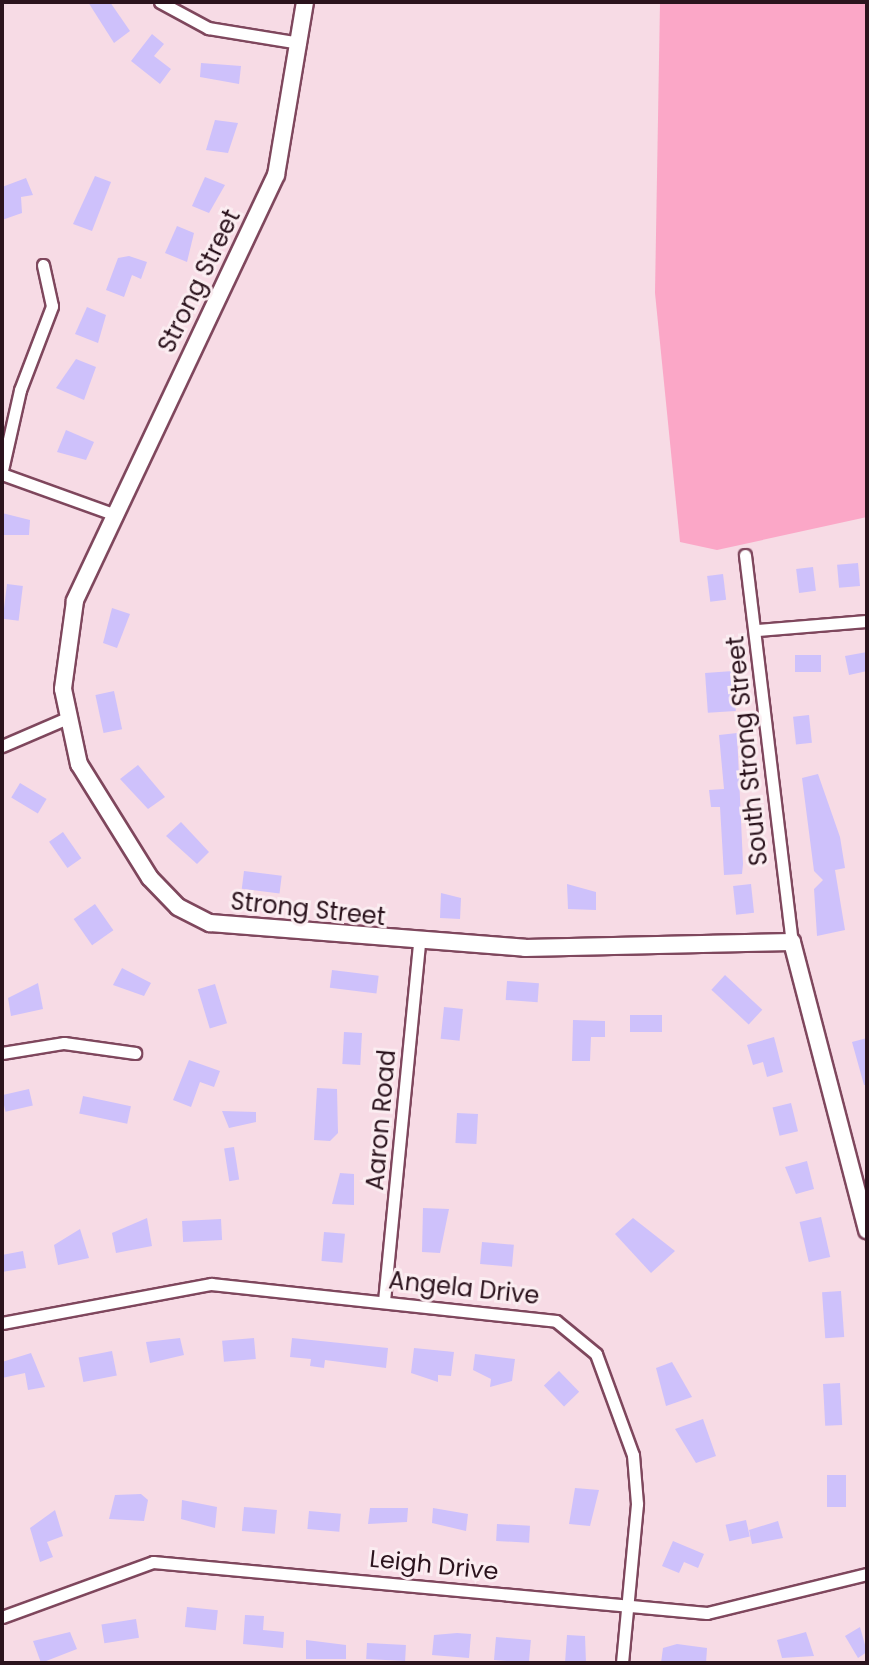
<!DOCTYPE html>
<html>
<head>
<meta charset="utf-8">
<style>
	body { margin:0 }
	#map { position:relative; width:869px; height:1665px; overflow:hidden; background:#f7dbe5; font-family:Poppins,sans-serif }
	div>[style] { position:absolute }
	.green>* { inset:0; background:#fba7c7 }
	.building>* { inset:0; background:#cec1fb; transform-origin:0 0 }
	.roads { filter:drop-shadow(2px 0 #7f475d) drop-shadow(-2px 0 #7f475d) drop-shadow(0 2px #7f475d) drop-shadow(0 -2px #7f475d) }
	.street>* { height:11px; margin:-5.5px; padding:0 5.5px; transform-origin:5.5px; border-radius:5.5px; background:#fff }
	.secondary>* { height:16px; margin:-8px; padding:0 8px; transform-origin:8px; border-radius:8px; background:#fff }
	span { translate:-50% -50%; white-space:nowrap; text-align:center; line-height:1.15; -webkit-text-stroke:6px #fbedf1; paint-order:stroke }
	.street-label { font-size:24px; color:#2b131d }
	.frame { position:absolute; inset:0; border:4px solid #2b131d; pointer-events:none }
</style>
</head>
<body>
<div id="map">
	<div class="green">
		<div style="clip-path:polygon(660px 2px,867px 2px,867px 517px,717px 550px,680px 542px,655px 293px)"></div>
	</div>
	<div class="building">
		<div style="clip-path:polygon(88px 2px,110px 2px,130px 31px,114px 43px)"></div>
		<div style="clip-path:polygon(152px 34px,164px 44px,154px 56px,171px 69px,160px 84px,131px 61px)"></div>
		<div style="clip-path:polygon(201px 63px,241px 66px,239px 84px,200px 77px)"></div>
		<div style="clip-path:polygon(215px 120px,238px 123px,228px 153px,206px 150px)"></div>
		<div style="clip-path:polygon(95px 176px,111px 182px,92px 231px,73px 224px)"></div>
		<div style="clip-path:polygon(205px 177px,225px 185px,209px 213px,192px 206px)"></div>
		<div style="clip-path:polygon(26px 178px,33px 195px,21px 197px,22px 213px,2px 220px,2px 187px)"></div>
		<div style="clip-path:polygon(177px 226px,194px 233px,187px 262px,165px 253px)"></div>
		<div style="clip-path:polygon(129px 256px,147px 262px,141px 279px,132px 275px,124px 297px,106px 290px,118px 258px)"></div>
		<div style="clip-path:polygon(87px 307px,106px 315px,98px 343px,75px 334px)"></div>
		<div style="clip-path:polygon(76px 359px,96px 367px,84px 400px,56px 388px)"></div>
		<div style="clip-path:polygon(66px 430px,94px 442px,86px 460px,57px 452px)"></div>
		<div style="clip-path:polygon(2px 513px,30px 520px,29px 535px,2px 535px)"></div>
		<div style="left:858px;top:563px;width:23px;height:21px;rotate:85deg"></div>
		<div style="left:813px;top:567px;width:24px;height:17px;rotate:83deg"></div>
		<div style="left:723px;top:574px;width:26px;height:16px;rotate:83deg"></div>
		<div style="left:7px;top:584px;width:16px;height:35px;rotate:7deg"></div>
		<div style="clip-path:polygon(112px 608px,130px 614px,117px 648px,103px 643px)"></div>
		<div style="clip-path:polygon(867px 652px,867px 671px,849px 675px,845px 656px)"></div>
		<div style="left:795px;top:655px;width:26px;height:17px"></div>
		<div style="left:733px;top:671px;width:40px;height:28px;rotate:86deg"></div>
		<div style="left:114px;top:691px;width:39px;height:19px;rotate:78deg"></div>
		<div style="left:809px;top:715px;width:28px;height:16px;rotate:84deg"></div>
		<div style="clip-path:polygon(737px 733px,743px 864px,742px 874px,724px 875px,720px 807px,711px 807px,709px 790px,724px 789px,719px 735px)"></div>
		<div style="clip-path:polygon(138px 765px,165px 797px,148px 809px,120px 779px)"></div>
		<div style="clip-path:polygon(818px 774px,840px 837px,845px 868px,835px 870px,845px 930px,817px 936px,814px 889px,823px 880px,814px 871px,802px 778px)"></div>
		<div style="left:20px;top:783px;width:31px;height:17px;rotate:31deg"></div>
		<div style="clip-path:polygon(181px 822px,209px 852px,197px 864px,166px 836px)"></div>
		<div style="left:63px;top:832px;width:32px;height:17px;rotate:55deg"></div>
		<div style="left:244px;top:871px;width:38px;height:18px;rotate:7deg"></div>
		<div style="clip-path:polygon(567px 884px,596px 892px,596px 910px,568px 909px)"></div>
		<div style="left:751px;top:884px;width:29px;height:18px;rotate:84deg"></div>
		<div style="clip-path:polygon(441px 893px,461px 898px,460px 919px,440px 918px)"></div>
		<div style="left:95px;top:904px;width:32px;height:26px;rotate:55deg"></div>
		<div style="clip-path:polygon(122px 968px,151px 983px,144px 996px,113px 985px)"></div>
		<div style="left:332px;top:970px;width:47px;height:18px;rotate:7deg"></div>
		<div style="left:725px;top:975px;width:51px;height:20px;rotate:43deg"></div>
		<div style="left:507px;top:981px;width:32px;height:19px;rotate:4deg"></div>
		<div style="clip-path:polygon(38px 983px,43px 1009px,11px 1016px,8px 998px)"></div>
		<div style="left:215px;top:984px;width:41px;height:18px;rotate:73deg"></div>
		<div style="left:444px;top:1007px;width:19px;height:32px;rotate:6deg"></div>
		<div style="left:630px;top:1015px;width:32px;height:17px"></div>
		<div style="clip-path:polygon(573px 1020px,605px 1021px,605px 1037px,591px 1037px,590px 1061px,572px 1061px)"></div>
		<div style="left:344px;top:1032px;width:18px;height:32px;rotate:3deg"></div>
		<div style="clip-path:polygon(774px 1037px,783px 1072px,767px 1077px,763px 1062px,753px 1065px,747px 1045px)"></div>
		<div style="clip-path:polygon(867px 1038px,867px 1085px,864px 1085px,852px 1042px)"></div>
		<div style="clip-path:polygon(189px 1060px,220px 1071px,214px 1087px,200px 1082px,191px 1107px,173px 1100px)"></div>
		<div style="clip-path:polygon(317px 1088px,337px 1089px,338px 1133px,330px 1141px,314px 1140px)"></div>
		<div style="left:29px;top:1089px;width:17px;height:28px;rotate:77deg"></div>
		<div style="left:83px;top:1096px;width:49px;height:18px;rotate:12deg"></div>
		<div style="left:791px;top:1103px;width:29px;height:19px;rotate:76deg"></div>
		<div style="clip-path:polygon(222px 1111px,256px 1112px,256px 1122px,229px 1128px)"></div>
		<div style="left:457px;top:1113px;width:21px;height:30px;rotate:3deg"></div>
		<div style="left:234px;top:1147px;width:33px;height:10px;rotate:81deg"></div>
		<div style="clip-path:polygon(807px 1161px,814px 1189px,796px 1194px,785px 1167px)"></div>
		<div style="clip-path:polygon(340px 1173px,354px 1174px,354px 1205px,332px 1204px)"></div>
		<div style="clip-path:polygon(423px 1208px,449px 1209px,440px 1253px,422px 1252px)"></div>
		<div style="left:821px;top:1217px;width:41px;height:22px;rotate:77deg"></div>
		<div style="clip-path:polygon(147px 1218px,152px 1246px,116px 1253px,112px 1233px)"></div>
		<div style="clip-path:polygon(633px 1218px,675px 1251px,651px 1273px,615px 1234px)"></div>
		<div style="left:221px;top:1219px;width:21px;height:39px;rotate:87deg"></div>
		<div style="clip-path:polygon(80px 1229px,89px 1258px,58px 1265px,54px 1245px)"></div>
		<div style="left:324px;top:1232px;width:21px;height:29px;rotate:5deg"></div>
		<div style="left:482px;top:1242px;width:32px;height:22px;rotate:5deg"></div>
		<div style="clip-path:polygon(23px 1251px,26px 1268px,2px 1272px,2px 1255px)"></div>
		<div style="left:841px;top:1291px;width:46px;height:19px;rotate:86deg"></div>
		<div style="clip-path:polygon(180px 1338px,184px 1355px,150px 1363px,146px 1342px)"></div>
		<div style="left:254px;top:1338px;width:21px;height:32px;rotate:85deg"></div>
		<div style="clip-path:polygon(292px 1338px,388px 1348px,386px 1368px,325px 1360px,324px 1368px,310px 1366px,311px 1359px,290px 1357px)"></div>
		<div style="clip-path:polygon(414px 1348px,454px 1352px,451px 1376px,438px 1375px,438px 1382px,411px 1373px)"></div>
		<div style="left:112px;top:1351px;width:25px;height:34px;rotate:79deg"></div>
		<div style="clip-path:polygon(31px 1353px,45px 1387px,28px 1390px,25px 1373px,2px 1378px,2px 1362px)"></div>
		<div style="clip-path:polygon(475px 1354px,515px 1359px,512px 1381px,490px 1387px,491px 1379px,473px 1370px)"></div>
		<div style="clip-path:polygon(672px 1362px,692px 1397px,666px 1406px,656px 1368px)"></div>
		<div style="left:559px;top:1371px;width:29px;height:21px;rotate:46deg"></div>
		<div style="left:840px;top:1383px;width:42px;height:17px;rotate:87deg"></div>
		<div style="clip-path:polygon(703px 1419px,716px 1456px,696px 1463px,675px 1429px)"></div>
		<div style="left:827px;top:1475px;width:19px;height:32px"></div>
		<div style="clip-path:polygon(575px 1488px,599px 1490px,590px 1526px,569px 1524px)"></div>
		<div style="clip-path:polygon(141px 1494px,148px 1500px,144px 1521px,109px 1519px,115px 1495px)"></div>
		<div style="clip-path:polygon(182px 1500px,217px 1507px,215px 1528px,181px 1519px)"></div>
		<div style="left:244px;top:1507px;width:33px;height:24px;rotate:5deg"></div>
		<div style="clip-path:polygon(370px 1508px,408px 1508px,407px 1522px,368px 1524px)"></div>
		<div style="clip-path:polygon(433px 1508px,468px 1514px,466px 1531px,432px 1523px)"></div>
		<div style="clip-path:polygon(55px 1510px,63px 1536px,47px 1542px,53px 1557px,40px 1562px,30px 1528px)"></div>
		<div style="left:309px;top:1511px;width:32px;height:18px;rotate:5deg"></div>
		<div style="left:746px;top:1520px;width:17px;height:21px;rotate:77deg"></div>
		<div style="clip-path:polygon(778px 1521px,783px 1538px,752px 1544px,749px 1530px)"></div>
		<div style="left:497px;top:1524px;width:33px;height:17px;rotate:3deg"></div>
		<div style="clip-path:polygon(673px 1541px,704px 1554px,698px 1568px,684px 1562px,679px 1573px,662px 1566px)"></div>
		<div style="left:187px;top:1607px;width:31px;height:20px;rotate:6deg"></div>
		<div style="clip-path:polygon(245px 1615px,264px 1616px,263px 1630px,284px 1632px,283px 1648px,243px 1644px)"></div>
		<div style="left:136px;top:1619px;width:19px;height:35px;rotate:81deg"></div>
		<div style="clip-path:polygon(860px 1627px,867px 1652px,858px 1658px,845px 1636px)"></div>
		<div style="clip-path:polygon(70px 1632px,77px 1649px,41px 1663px,33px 1641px)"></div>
		<div style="clip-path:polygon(806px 1632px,814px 1656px,782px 1658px,777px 1640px)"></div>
		<div style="clip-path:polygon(457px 1633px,471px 1634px,469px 1658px,432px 1655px,434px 1635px)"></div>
		<div style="clip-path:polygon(567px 1635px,585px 1636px,586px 1663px,565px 1663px)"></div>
		<div style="left:496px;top:1637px;width:35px;height:23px;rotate:5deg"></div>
		<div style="clip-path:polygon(306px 1640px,346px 1645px,346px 1659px,306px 1659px)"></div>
		<div style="left:367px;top:1643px;width:39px;height:16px;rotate:3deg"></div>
		<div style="clip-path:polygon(677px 1644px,707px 1648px,706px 1663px,661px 1663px,663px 1648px)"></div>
	</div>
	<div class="roads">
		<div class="street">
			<div style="left:160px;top:2px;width:55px;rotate:28.4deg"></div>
			<div style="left:208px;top:28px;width:93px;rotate:9.3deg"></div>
			<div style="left:2px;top:470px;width:82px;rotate:-77.3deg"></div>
			<div style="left:20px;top:390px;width:90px;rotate:-69.1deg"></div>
			<div style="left:52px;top:306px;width:42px;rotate:-102.4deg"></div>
			<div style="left:2px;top:474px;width:118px;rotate:19.8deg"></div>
			<div style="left:745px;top:555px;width:390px;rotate:83.1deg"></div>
			<div style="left:757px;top:630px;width:110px;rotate:-4.7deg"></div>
			<div style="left:2px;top:746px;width:69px;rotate:-23.2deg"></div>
			<div style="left:2px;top:1053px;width:63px;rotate:-9.2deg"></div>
			<div style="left:64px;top:1043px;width:72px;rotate:8deg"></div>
			<div style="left:384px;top:1301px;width:360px;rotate:-84.4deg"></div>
			<div style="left:2px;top:1323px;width:213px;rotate:-10.6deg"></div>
			<div style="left:211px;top:1284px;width:347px;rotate:6.1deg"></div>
			<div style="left:556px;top:1321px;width:52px;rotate:39.5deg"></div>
			<div style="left:596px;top:1354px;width:108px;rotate:69.9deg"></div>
			<div style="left:633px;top:1455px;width:49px;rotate:85.3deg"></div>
			<div style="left:637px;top:1504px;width:160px;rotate:95.4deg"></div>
			<div style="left:2px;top:1617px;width:161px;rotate:-20deg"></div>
			<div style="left:153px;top:1562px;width:556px;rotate:5.26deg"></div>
			<div style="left:707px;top:1613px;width:165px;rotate:-13.7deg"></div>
		</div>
		<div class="secondary">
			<div style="left:305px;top:2px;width:175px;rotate:99.5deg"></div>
			<div style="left:276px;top:175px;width:471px;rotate:115.3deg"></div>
			<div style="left:75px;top:601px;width:89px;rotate:97.8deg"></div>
			<div style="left:63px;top:689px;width:77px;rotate:78deg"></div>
			<div style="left:79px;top:764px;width:134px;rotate:58.1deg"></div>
			<div style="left:150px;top:878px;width:40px;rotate:46deg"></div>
			<div style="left:178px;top:907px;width:36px;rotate:27deg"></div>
			<div style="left:210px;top:923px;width:316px;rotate:4.5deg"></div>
			<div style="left:525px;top:948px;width:267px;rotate:-1.3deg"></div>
			<div style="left:792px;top:942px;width:298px;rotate:75.4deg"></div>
		</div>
	</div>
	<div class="street-label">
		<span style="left:199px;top:281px;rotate:-64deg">Strong Street</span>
		<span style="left:747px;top:751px;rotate:-96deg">South Strong Street</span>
		<span style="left:308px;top:909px;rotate:6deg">Strong Street</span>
		<span style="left:381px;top:1120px;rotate:-85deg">Aaron Road</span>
		<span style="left:464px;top:1288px;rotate:6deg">Angela Drive</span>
		<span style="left:434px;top:1565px;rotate:6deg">Leigh Drive</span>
	</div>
	<div class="frame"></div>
</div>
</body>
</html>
